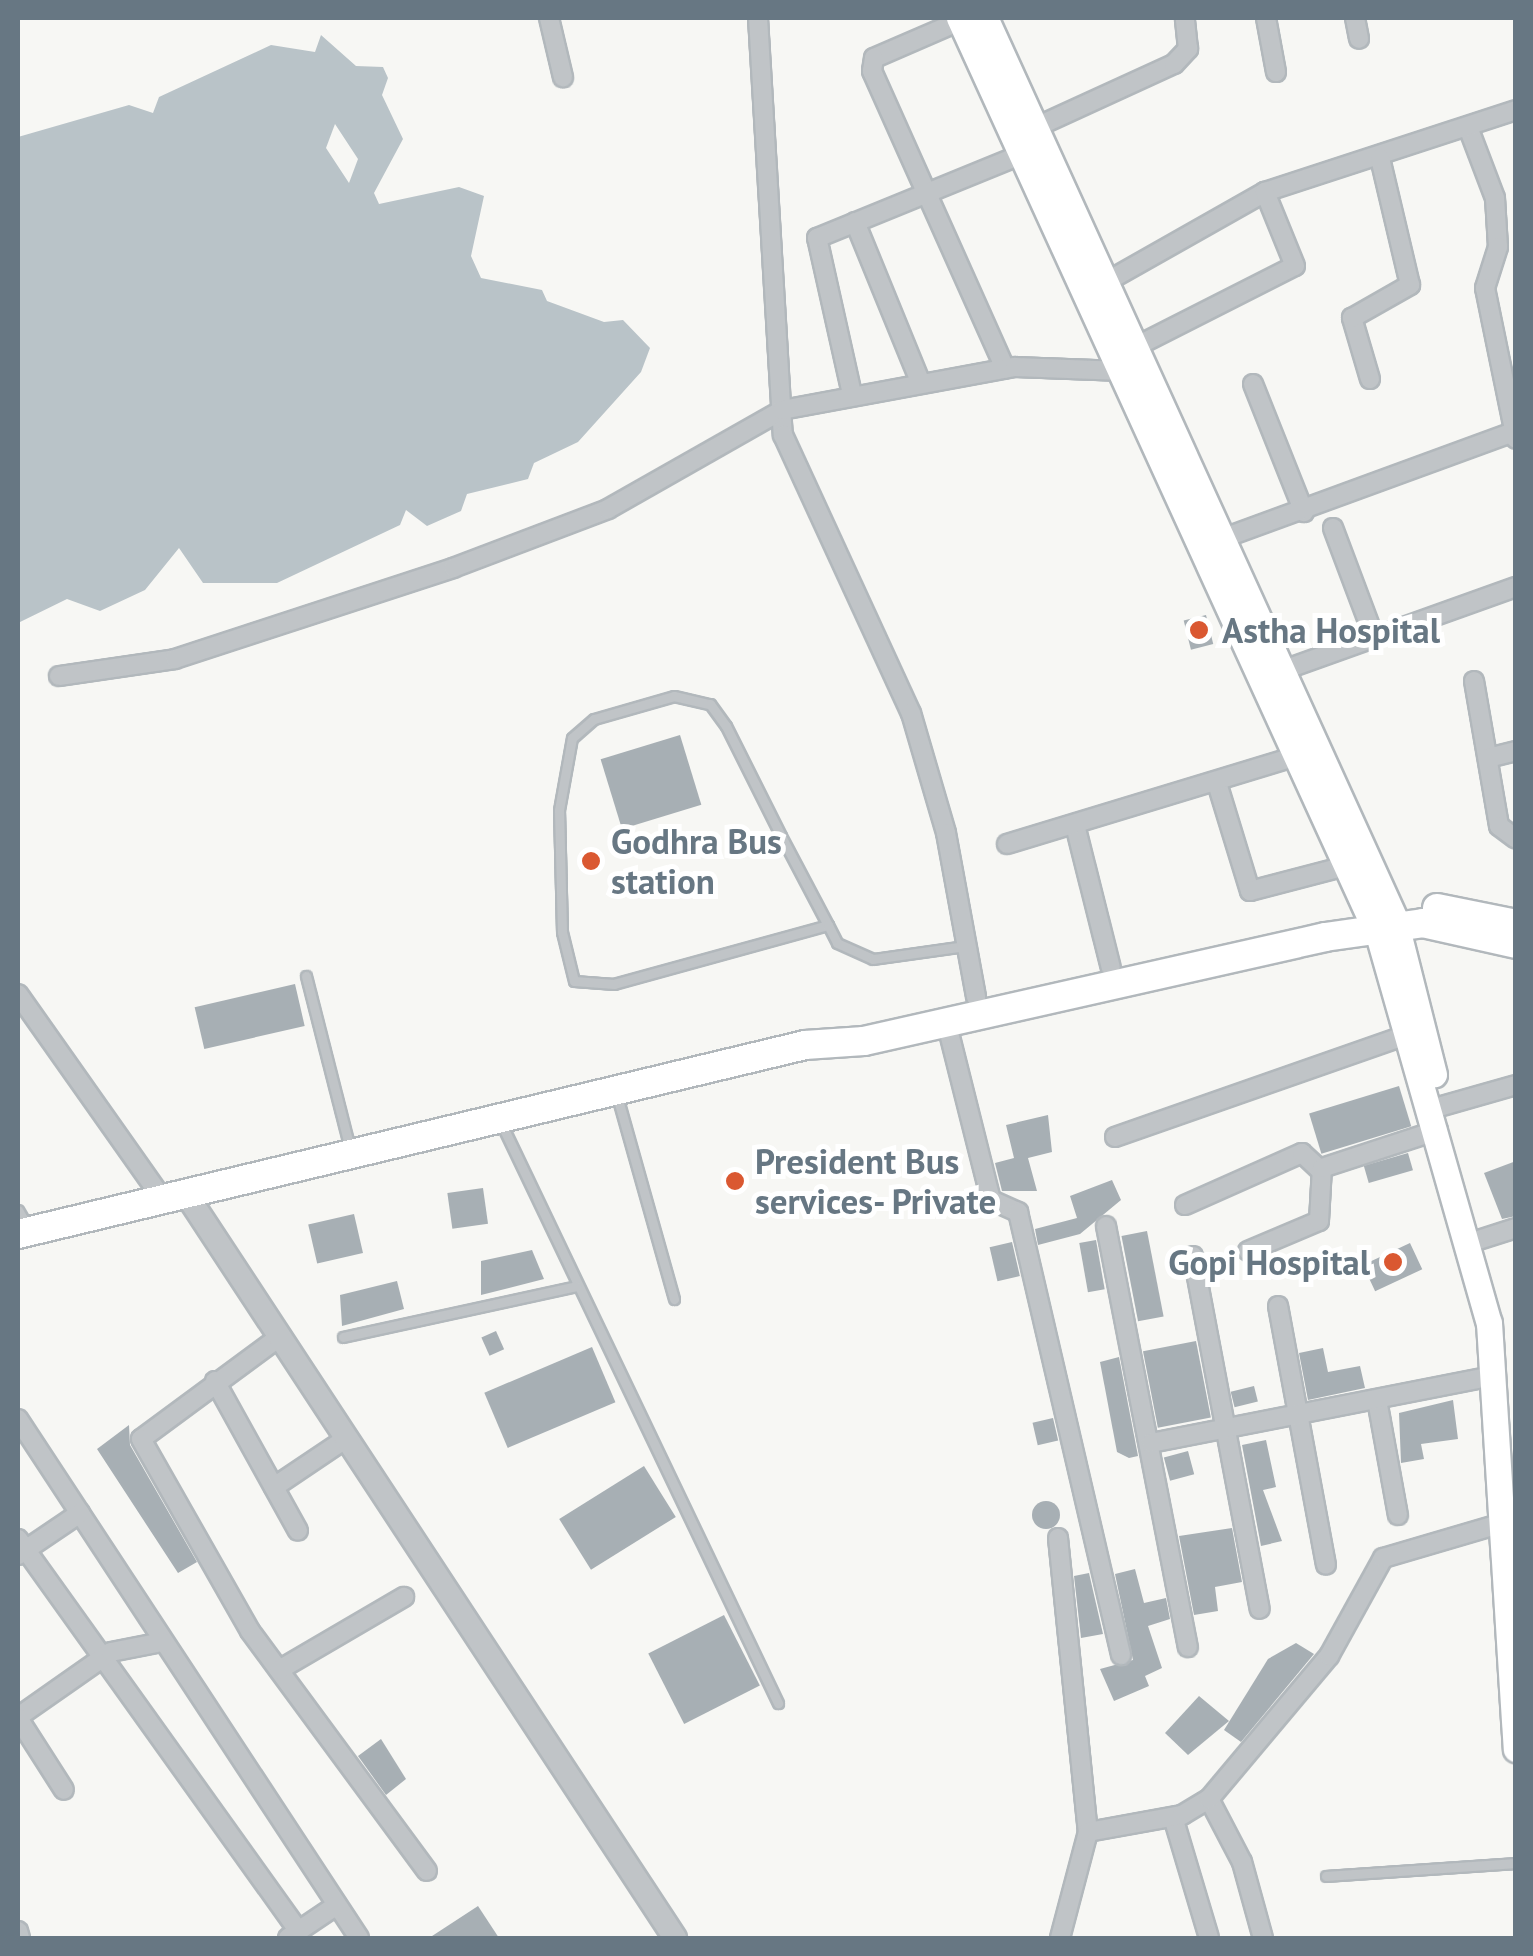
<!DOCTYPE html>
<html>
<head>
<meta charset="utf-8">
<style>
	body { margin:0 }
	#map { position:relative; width:1533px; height:1956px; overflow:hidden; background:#f7f7f4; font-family:"PT Sans",sans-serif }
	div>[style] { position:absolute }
	.water>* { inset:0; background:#b9c3c8 }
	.building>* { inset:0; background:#a7afb4; transform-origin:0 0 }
	.round { border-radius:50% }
	.roads { filter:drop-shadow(2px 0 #b2b8bc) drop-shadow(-2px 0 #b2b8bc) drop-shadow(0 2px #b2b8bc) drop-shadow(0 -2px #b2b8bc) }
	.service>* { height:9px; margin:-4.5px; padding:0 4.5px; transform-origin:4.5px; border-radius:4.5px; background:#c0c4c7 }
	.minor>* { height:18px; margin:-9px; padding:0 9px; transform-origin:9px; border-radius:9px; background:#c0c4c7 }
	.tertiary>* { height:22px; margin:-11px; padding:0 11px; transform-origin:11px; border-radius:11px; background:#c0c4c7 }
	.secondary>* { height:25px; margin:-12.5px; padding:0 12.5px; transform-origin:12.5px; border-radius:12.5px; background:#fff }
	.primary>* { height:28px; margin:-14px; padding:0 14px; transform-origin:14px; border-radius:14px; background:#fff }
	.dots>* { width:28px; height:28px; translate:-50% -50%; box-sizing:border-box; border:5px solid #fff; border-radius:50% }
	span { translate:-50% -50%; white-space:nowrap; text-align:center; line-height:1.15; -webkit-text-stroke:10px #fff; paint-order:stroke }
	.poi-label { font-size:35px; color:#677783; font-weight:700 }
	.left { translate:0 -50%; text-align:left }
	.right { translate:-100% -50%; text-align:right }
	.frame { position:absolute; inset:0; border:20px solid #677783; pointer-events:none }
</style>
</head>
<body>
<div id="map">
	<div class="water">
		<div style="clip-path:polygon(evenodd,321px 35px,356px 66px,383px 67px,388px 78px,382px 95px,403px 139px,374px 193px,379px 204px,459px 187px,484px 196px,471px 256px,481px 278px,542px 290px,547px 301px,604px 322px,623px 320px,650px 348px,641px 372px,578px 442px,534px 463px,528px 479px,467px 494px,461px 511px,427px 526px,406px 510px,400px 525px,277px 583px,203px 583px,179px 548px,145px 590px,100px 611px,67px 599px,18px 623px,18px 137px,129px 105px,153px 113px,159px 97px,271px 45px,315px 52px,321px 35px,335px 124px,358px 159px,349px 183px,326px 148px,335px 124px)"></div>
	</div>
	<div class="building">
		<div style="left:1206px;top:615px;width:30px;height:23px;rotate:76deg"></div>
		<div style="left:680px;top:735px;width:73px;height:83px;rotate:73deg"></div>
		<div style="left:295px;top:984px;width:43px;height:103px;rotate:77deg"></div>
		<div style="left:1399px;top:1086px;width:42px;height:94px;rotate:73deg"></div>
		<div style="clip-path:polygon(1048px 1115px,1052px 1152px,1028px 1158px,1037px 1191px,1002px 1191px,995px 1163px,1014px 1158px,1006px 1125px)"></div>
		<div style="left:1408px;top:1153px;width:18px;height:46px;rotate:74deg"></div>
		<div style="clip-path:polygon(1516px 1161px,1516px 1216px,1502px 1219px,1484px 1173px)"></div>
		<div style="clip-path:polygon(1112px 1180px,1121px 1200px,1080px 1234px,1038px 1245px,1035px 1229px,1077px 1218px,1070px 1196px)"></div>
		<div style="left:483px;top:1188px;width:36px;height:36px;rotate:82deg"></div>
		<div style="left:354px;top:1214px;width:40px;height:47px;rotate:77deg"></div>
		<div style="left:1147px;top:1231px;width:87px;height:26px;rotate:79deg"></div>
		<div style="left:1096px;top:1240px;width:50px;height:17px;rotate:80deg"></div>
		<div style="left:1012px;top:1242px;width:35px;height:23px;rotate:77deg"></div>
		<div style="left:1410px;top:1243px;width:29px;height:52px;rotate:65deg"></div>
		<div style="clip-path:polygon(532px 1250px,544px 1279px,481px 1295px,481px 1261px)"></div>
		<div style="clip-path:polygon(397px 1281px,404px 1309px,342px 1326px,340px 1295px)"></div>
		<div style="left:496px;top:1331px;width:20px;height:16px;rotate:66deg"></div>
		<div style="left:1196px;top:1341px;width:78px;height:54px;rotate:79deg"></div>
		<div style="left:592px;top:1347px;width:60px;height:117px;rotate:67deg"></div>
		<div style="clip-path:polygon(1323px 1348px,1328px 1372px,1360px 1366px,1365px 1388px,1308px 1400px,1299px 1353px)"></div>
		<div style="clip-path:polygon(1119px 1357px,1138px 1456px,1129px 1458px,1117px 1452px,1100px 1362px)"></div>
		<div style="left:1254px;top:1386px;width:16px;height:24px;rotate:76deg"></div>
		<div style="clip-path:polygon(1453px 1400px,1458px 1439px,1421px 1444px,1424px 1459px,1401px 1463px,1399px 1413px)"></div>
		<div style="left:1053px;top:1418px;width:23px;height:21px;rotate:77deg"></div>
		<div style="clip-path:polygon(129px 1425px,130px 1445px,197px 1562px,178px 1573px,97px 1449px)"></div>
		<div style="clip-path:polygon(1266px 1440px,1276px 1487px,1263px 1490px,1282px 1541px,1261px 1546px,1242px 1445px)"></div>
		<div style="left:1188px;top:1451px;width:24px;height:25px;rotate:75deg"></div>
		<div style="left:644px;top:1466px;width:60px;height:100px;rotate:58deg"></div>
		<div class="round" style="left:1032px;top:1501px;width:28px;height:28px"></div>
		<div style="clip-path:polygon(1232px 1528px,1242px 1582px,1215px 1587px,1218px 1611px,1194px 1615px,1179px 1536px)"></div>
		<div style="clip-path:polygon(1135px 1569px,1144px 1603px,1166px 1598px,1170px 1619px,1148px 1626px,1162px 1668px,1145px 1676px,1149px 1686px,1114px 1701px,1100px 1669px,1133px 1660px,1115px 1574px)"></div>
		<div style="clip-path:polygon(1089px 1573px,1103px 1634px,1081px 1638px,1074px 1576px)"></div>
		<div style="left:724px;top:1615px;width:79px;height:85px;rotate:63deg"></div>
		<div style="clip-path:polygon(1296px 1643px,1314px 1654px,1241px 1742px,1224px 1730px,1268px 1659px)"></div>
		<div style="clip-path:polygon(1199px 1696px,1229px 1721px,1188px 1755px,1165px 1733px)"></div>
		<div style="clip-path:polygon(381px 1739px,406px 1779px,386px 1795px,358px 1756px)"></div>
		<div style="clip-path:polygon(478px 1906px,499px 1938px,429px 1938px)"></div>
	</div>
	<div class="roads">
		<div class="service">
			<div style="left:828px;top:925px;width:222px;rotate:164.6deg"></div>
			<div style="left:614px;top:984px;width:40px;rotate:-175.7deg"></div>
			<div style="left:574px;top:981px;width:50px;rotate:-103.8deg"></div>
			<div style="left:562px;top:932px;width:122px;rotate:-91.4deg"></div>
			<div style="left:559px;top:810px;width:73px;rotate:-79.8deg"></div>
			<div style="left:572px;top:738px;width:29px;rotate:-41deg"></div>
			<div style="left:594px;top:719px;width:83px;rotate:-16deg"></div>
			<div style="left:674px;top:696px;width:37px;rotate:13deg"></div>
			<div style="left:710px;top:704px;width:27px;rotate:54deg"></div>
			<div style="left:726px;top:726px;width:123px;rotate:63.4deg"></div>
			<div style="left:781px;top:836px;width:101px;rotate:62.2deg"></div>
			<div style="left:828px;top:925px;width:20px;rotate:63deg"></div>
			<div style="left:837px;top:943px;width:39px;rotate:24deg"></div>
			<div style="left:873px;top:959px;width:94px;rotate:-8deg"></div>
			<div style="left:306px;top:976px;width:178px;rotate:75.7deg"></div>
			<div style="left:617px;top:1096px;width:211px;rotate:74.3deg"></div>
			<div style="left:501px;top:1123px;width:643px;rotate:64.47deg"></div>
			<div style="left:18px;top:1210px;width:22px;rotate:60deg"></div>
			<div style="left:343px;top:1337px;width:239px;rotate:-12.3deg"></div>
			<div style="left:1326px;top:1876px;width:190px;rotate:-3.9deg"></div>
		</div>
		<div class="minor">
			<div style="left:549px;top:18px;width:61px;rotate:76.7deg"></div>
			<div style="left:758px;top:18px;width:418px;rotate:86.6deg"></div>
			<div style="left:783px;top:435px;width:306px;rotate:65.3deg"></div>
			<div style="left:911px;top:713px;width:125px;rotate:73.7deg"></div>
			<div style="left:946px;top:833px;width:167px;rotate:79.6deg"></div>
			<div style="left:1266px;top:18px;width:55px;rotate:79.5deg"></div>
			<div style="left:1355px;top:18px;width:21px;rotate:79deg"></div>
			<div style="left:962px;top:20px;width:96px;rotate:156.6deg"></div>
			<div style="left:874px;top:58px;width:13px;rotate:99deg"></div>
			<div style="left:872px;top:71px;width:326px;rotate:65.9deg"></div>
			<div style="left:1468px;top:127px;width:76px;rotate:69.2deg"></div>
			<div style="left:1495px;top:198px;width:49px;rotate:86.5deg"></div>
			<div style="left:1498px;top:247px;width:43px;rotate:107.6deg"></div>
			<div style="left:1485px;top:288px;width:154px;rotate:78.4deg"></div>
			<div style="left:1034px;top:128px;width:154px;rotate:-24.6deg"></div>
			<div style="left:1174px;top:64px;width:21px;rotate:-47deg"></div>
			<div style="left:1188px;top:49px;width:31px;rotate:-96deg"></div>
			<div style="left:855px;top:222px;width:172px;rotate:67.8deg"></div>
			<div style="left:1106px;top:282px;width:183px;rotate:-29.5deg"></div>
			<div style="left:1265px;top:192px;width:264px;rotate:-18.1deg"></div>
			<div style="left:1135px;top:347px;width:179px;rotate:-26.9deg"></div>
			<div style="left:1295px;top:266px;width:80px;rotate:-112.1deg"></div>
			<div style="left:1370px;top:379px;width:64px;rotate:-106.4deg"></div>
			<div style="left:1352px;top:318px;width:67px;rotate:-29.6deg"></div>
			<div style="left:1410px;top:285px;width:130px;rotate:-103.3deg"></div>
			<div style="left:1253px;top:384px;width:138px;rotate:68.3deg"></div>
			<div style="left:852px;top:394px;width:160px;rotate:-102.6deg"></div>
			<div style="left:817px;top:238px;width:222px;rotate:-22.2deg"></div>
			<div style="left:1333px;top:528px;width:116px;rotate:69.4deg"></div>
			<div style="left:1221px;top:539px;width:314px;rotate:-20.1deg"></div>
			<div style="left:1281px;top:671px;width:250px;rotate:-19.7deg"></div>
			<div style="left:59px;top:676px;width:117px;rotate:-8.3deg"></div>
			<div style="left:175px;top:659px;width:293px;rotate:-18.1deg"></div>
			<div style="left:453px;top:568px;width:166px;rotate:-20.8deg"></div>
			<div style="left:608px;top:509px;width:200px;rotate:-29.6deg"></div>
			<div style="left:782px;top:410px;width:237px;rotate:-10.5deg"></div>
			<div style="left:1015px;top:367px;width:107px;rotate:2.1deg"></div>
			<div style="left:1474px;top:681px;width:147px;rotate:80.2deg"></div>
			<div style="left:1499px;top:826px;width:21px;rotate:37deg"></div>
			<div style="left:1488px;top:758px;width:29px;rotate:-14deg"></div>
			<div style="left:1217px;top:783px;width:113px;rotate:73deg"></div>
			<div style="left:1250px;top:891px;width:99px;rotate:-14.6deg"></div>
			<div style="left:1075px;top:825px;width:147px;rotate:75.9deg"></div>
			<div style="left:1007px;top:844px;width:302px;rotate:-16.9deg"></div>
			<div style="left:18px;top:994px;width:248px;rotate:54.8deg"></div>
			<div style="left:946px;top:1021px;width:185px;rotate:75.9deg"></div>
			<div style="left:991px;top:1200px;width:30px;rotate:24deg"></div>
			<div style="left:1018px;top:1212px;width:455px;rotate:76.9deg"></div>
			<div style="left:1428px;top:1110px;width:91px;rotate:-15.9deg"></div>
			<div style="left:1115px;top:1137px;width:308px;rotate:-19.3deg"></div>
			<div style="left:1185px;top:1205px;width:128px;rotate:-24deg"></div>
			<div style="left:1302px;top:1153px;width:25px;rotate:43deg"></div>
			<div style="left:1106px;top:1226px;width:429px;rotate:79deg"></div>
			<div style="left:1466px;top:1244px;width:52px;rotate:-17.7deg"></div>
			<div style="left:1248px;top:1251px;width:77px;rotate:-22.9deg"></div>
			<div style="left:1319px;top:1221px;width:53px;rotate:-86.8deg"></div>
			<div style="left:1322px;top:1168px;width:122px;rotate:-18.1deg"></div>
			<div style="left:1193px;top:1256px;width:359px;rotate:79.3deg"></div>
			<div style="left:1278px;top:1306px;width:263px;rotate:79.5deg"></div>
			<div style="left:278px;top:1338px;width:170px;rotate:143.6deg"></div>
			<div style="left:141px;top:1439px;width:221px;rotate:60.4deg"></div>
			<div style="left:250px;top:1631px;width:298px;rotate:53.6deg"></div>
			<div style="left:215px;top:1381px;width:171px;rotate:61deg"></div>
			<div style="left:1377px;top:1400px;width:117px;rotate:79.7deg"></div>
			<div style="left:18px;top:1419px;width:621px;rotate:56.69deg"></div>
			<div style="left:1151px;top:1443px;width:349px;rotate:-11.1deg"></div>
			<div style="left:274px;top:1487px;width:84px;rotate:-33.9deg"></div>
			<div style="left:1058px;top:1538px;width:296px;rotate:84.2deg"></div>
			<div style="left:1088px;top:1832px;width:110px;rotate:104.8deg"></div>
			<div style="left:18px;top:1539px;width:482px;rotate:54.4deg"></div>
			<div style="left:18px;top:1555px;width:75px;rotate:-34.1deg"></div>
			<div style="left:279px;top:1670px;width:145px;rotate:-30.3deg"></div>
			<div style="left:18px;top:1717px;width:113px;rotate:-35deg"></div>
			<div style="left:111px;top:1652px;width:52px;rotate:-11.1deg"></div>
			<div style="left:18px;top:1718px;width:85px;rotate:57.4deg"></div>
			<div style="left:1209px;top:1799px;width:71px;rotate:62.4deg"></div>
			<div style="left:1242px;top:1862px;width:79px;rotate:74.6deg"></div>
			<div style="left:1173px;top:1817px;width:126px;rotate:73.4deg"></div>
			<div style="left:1088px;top:1832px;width:96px;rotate:-10.3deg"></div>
			<div style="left:1182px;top:1815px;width:31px;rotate:-31deg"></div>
			<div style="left:1209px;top:1799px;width:187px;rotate:-50deg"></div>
			<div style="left:1329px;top:1656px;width:112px;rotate:-61.1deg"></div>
			<div style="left:1383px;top:1558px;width:139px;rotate:-16.3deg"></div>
			<div style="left:18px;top:1931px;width:7px;rotate:74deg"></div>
			<div style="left:288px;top:1938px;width:59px;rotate:-34deg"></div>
		</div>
		<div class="tertiary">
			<div style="left:184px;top:1191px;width:894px;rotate:56.68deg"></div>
		</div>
		<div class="secondary">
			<div style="left:1396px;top:924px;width:155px;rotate:75.8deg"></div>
			<div style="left:1376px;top:927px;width:412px;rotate:74.1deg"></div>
			<div style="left:1489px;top:1323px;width:427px;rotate:86.4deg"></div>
		</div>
		<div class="primary">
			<div style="left:961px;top:18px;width:999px;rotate:65.46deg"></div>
			<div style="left:984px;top:18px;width:995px;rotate:65.55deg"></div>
			<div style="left:1437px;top:908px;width:81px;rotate:11.4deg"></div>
			<div style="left:18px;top:1234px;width:809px;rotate:-13.5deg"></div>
			<div style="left:805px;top:1045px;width:59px;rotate:-3.9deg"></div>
			<div style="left:864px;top:1041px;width:473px;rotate:-12.7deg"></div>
			<div style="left:1325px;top:937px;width:99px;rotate:-8.1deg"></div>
			<div style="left:1423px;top:923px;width:95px;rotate:12.7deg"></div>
		</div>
	</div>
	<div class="dots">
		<div style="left:1199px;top:630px;background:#da5831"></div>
		<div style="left:591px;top:861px;background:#da5831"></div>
		<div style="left:735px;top:1181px;background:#da5831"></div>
		<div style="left:1393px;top:1262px;background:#da5831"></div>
	</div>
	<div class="poi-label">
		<span class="left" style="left:1222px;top:630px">Astha Hospital</span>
		<span class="left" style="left:611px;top:861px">Godhra Bus<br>station</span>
		<span class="left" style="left:755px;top:1181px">President Bus<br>services- Private</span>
		<span class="right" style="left:1370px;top:1262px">Gopi Hospital</span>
	</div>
	<div class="frame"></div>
</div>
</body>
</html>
